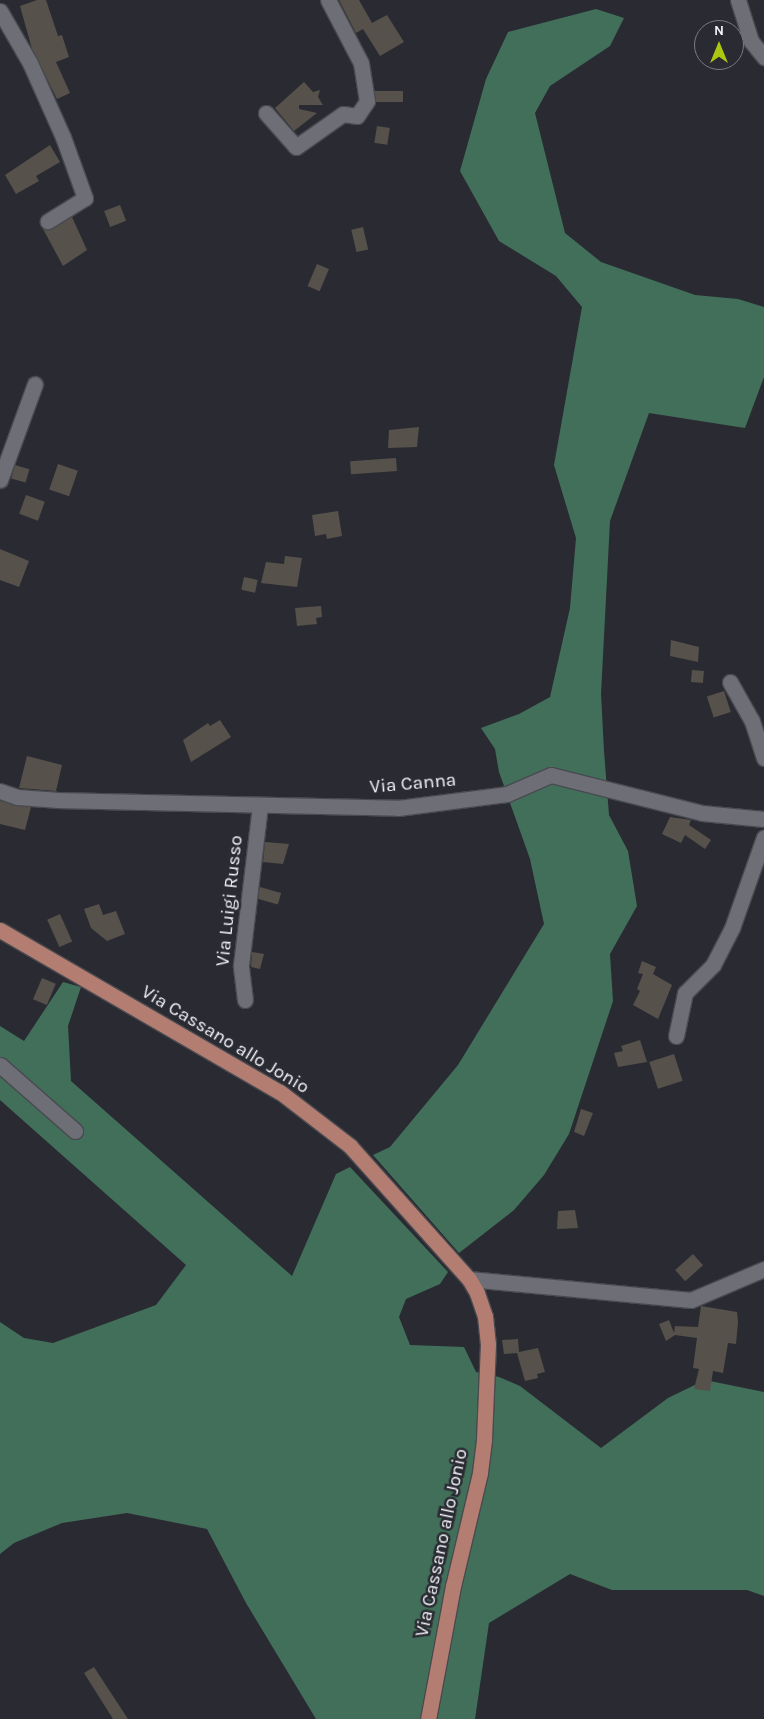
<!DOCTYPE html>
<html>
<head>
<meta charset="utf-8">
<style>
	body { margin:0 }
	#map { position:relative; width:764px; height:1719px; overflow:hidden; background:#2a2b32; font-family:Karla,sans-serif }
	div>[style] { position:absolute }
	.forest>* { inset:0; background:#416f5a }
	.building>* { inset:0; background:#56514a; transform-origin:0 0 }
	.roads { filter:drop-shadow(1px 0 #494a50) drop-shadow(-1px 0 #494a50) drop-shadow(0 1px #494a50) drop-shadow(0 -1px #494a50) }
	.minor>* { height:15px; margin:-7.5px; padding:0 7.5px; transform-origin:7.5px; border-radius:7.5px; background:#6d6e76 }
	.primary>* { height:15px; margin:-7.5px; padding:0 7.5px; transform-origin:7.5px; border-radius:7.5px; background:#b37d71 }
	span { translate:-50% -50%; white-space:nowrap; text-align:center; line-height:1.15; -webkit-text-stroke:5px #2a2b32; paint-order:stroke }
	.street-label { font-size:19px; color:#f3f4f9 }
	.north { position:absolute; left:694px; top:20px; width:50px; height:50px; box-sizing:border-box; background:#2a2b32; border:1px solid #7a7b82; border-radius:50%; rotate:0deg; font-size:14px; font-weight:700; line-height:20px; text-align:center; color:#f3f4f9 }
	.north::after { content:''; display:block; margin:auto; width:18px; height:22px; background:#adc60f; clip-path:polygon(50% 0,100% 100%,50% 72%,0 100%) }
</style>
</head>
<body>
<div id="map">
	<div class="forest">
		<div style="clip-path:polygon(596px 9px,624px 18px,610px 46px,550px 86px,535px 113px,565px 233px,601px 262px,695px 295px,738px 299px,764px 307px,764px 377px,745px 428px,649px 413px,610px 521px,601px 694px,604px 751px,609px 815px,628px 851px,637px 906px,610px 954px,613px 1001px,569px 1134px,544px 1175px,514px 1210px,459px 1253px,373px 1155px,390px 1147px,458px 1065px,544px 924px,530px 859px,499px 772px,495px 749px,481px 728px,519px 714px,550px 697px,570px 608px,576px 538px,554px 465px,582px 307px,556px 276px,499px 241px,460px 171px,486px 79px,508px 32px)"></div>
		<div style="clip-path:polygon(63px 982px,81px 987px,68px 1026px,71px 1081px,292px 1276px,336px 1174px,350px 1167px,448px 1272px,440px 1284px,406px 1299px,399px 1317px,410px 1345px,464px 1347px,476px 1372px,499px 1377px,520px 1386px,601px 1448px,668px 1398px,705px 1380px,764px 1392px,764px 1596px,747px 1590px,612px 1590px,570px 1574px,489px 1623px,475px 1719px,316px 1719px,246px 1603px,207px 1529px,127px 1513px,62px 1523px,14px 1543px,0 1554px,0 1322px,24px 1338px,53px 1343px,156px 1305px,186px 1265px,0 1100px,0 1026px,24px 1041px)"></div>
	</div>
	<div class="building">
		<div style="clip-path:polygon(37px 0,46px 0,58px 36px,62px 35px,69px 57px,56px 62px,70px 93px,57px 99px,32px 49px,20px 6px)"></div>
		<div style="clip-path:polygon(339px 0,359px 0,372px 23px,387px 15px,404px 42px,380px 56px,363px 29px,356px 33px)"></div>
		<div style="clip-path:polygon(304px 82px,313px 92px,320px 90px,318px 97px,323px 105px,299px 105px,299px 109px,317px 113px,294px 131px,275px 108px)"></div>
		<div style="left:403px;top:91px;width:11px;height:28px;rotate:90deg"></div>
		<div style="left:377px;top:126px;width:13px;height:17px;rotate:9deg"></div>
		<div style="clip-path:polygon(50px 145px,60px 162px,36px 176px,39px 181px,16px 194px,5px 175px)"></div>
		<div style="left:120px;top:205px;width:17px;height:17px;rotate:69deg"></div>
		<div style="clip-path:polygon(72px 217px,87px 250px,63px 266px,43px 229px,52px 229px)"></div>
		<div style="left:363px;top:227px;width:23px;height:12px;rotate:77deg"></div>
		<div style="left:317px;top:264px;width:13px;height:24px;rotate:23deg"></div>
		<div style="clip-path:polygon(419px 427px,417px 447px,388px 448px,389px 430px)"></div>
		<div style="left:396px;top:458px;width:13px;height:46px;rotate:86deg"></div>
		<div style="left:58px;top:464px;width:21px;height:27px;rotate:19deg"></div>
		<div style="left:15px;top:465px;width:15px;height:14px;rotate:16deg"></div>
		<div style="left:26px;top:495px;width:20px;height:20px;rotate:20deg"></div>
		<div style="clip-path:polygon(338px 511px,342px 536px,327px 539px,326px 534px,315px 536px,312px 515px)"></div>
		<div style="clip-path:polygon(0 549px,29px 561px,19px 587px,0 580px)"></div>
		<div style="clip-path:polygon(285px 556px,302px 558px,297px 587px,261px 583px,266px 562px,284px 564px)"></div>
		<div style="left:244px;top:577px;width:14px;height:13px;rotate:12deg"></div>
		<div style="clip-path:polygon(321px 606px,322px 617px,316px 618px,317px 624px,297px 626px,295px 608px)"></div>
		<div style="clip-path:polygon(671px 640px,699px 647px,698px 662px,670px 656px)"></div>
		<div style="left:692px;top:670px;width:12px;height:12px;rotate:5deg"></div>
		<div style="left:724px;top:691px;width:22px;height:18px;rotate:72deg"></div>
		<div style="clip-path:polygon(220px 720px,231px 737px,191px 762px,183px 740px,208px 723px,210px 726px)"></div>
		<div style="clip-path:polygon(27px 756px,62px 765px,56px 791px,19px 788px)"></div>
		<div style="clip-path:polygon(0 801px,31px 807px,25px 830px,0 824px)"></div>
		<div style="clip-path:polygon(670px 817px,691px 820px,689px 825px,711px 840px,705px 849px,685px 835px,681px 843px,662px 834px)"></div>
		<div style="clip-path:polygon(265px 842px,289px 844px,283px 864px,263px 862px)"></div>
		<div style="left:260px;top:887px;width:22px;height:12px;rotate:16deg"></div>
		<div style="clip-path:polygon(99px 904px,103px 915px,116px 911px,125px 934px,107px 941px,91px 928px,84px 909px)"></div>
		<div style="left:60px;top:914px;width:30px;height:14px;rotate:66deg"></div>
		<div style="clip-path:polygon(252px 952px,264px 954px,260px 969px,251px 967px)"></div>
		<div style="clip-path:polygon(642px 961px,656px 967px,653px 974px,672px 985px,658px 1019px,633px 1005px,640px 991px,637px 989px,643px 974px,638px 973px)"></div>
		<div style="left:42px;top:978px;width:15px;height:23px;rotate:23deg"></div>
		<div style="clip-path:polygon(640px 1040px,647px 1062px,618px 1067px,614px 1053px,623px 1051px,621px 1046px)"></div>
		<div style="left:674px;top:1054px;width:28px;height:26px;rotate:72deg"></div>
		<div style="clip-path:polygon(581px 1109px,593px 1113px,584px 1136px,574px 1132px)"></div>
		<div style="clip-path:polygon(575px 1210px,578px 1228px,557px 1229px,558px 1211px)"></div>
		<div style="left:693px;top:1254px;width:15px;height:24px;rotate:48deg"></div>
		<div style="clip-path:polygon(701px 1306px,737px 1312px,738px 1322px,736px 1344px,728px 1343px,723px 1373px,713px 1371px,710px 1391px,694px 1389px,699px 1369px,693px 1368px,697px 1338px,675px 1335px,666px 1341px,659px 1324px,669px 1320px,674px 1333px,675px 1326px,698px 1327px)"></div>
		<div style="clip-path:polygon(518px 1339px,519px 1352px,538px 1348px,545px 1372px,537px 1374px,538px 1378px,525px 1381px,517px 1353px,504px 1354px,502px 1340px)"></div>
		<div style="clip-path:polygon(94px 1667px,128px 1719px,113px 1719px,84px 1673px)"></div>
	</div>
	<div class="roads">
		<div class="minor">
			<div style="left:738px;top:0;width:43px;rotate:72.4deg"></div>
			<div style="left:751px;top:41px;width:21px;rotate:51deg"></div>
			<div style="left:0;top:11px;width:60px;rotate:60deg"></div>
			<div style="left:30px;top:63px;width:81px;rotate:66deg"></div>
			<div style="left:63px;top:137px;width:65px;rotate:70.2deg"></div>
			<div style="left:85px;top:198px;width:44px;rotate:148.1deg"></div>
			<div style="left:266px;top:113px;width:45px;rotate:48.6deg"></div>
			<div style="left:296px;top:147px;width:57px;rotate:-35.1deg"></div>
			<div style="left:343px;top:114px;width:14px;rotate:8deg"></div>
			<div style="left:357px;top:116px;width:18px;rotate:-56deg"></div>
			<div style="left:367px;top:101px;width:38px;rotate:-99deg"></div>
			<div style="left:361px;top:63px;width:71px;rotate:-117.6deg"></div>
			<div style="left:0;top:480px;width:102px;rotate:-70deg"></div>
			<div style="left:730px;top:682px;width:45px;rotate:60.6deg"></div>
			<div style="left:752px;top:721px;width:39px;rotate:72deg"></div>
			<div style="left:0;top:791px;width:18px;rotate:19deg"></div>
			<div style="left:17px;top:797px;width:39px;rotate:4deg"></div>
			<div style="left:56px;top:800px;width:342px;rotate:1.3deg"></div>
			<div style="left:398px;top:808px;width:110px;rotate:-7.3deg"></div>
			<div style="left:507px;top:794px;width:48px;rotate:-23.4deg"></div>
			<div style="left:551px;top:775px;width:156px;rotate:14.1deg"></div>
			<div style="left:702px;top:813px;width:62px;rotate:5.5deg"></div>
			<div style="left:245px;top:1000px;width:35px;rotate:-97deg"></div>
			<div style="left:241px;top:965px;width:160px;rotate:-83.2deg"></div>
			<div style="left:676px;top:1036px;width:44px;rotate:-78.2deg"></div>
			<div style="left:685px;top:993px;width:40px;rotate:-45deg"></div>
			<div style="left:713px;top:965px;width:42px;rotate:-62.8deg"></div>
			<div style="left:732px;top:928px;width:96px;rotate:-70.6deg"></div>
			<div style="left:0;top:1065px;width:100px;rotate:41.3deg"></div>
			<div style="left:469px;top:1279px;width:223px;rotate:5.4deg"></div>
			<div style="left:691px;top:1300px;width:79px;rotate:-23deg"></div>
		</div>
		<div class="primary">
			<div style="left:0;top:930px;width:323px;rotate:30.1deg"></div>
			<div style="left:280px;top:1092px;width:88px;rotate:37.6deg"></div>
			<div style="left:350px;top:1146px;width:178px;rotate:48.2deg"></div>
			<div style="left:469px;top:1279px;width:16px;rotate:60deg"></div>
			<div style="left:477px;top:1293px;width:24px;rotate:71deg"></div>
			<div style="left:485px;top:1316px;width:28px;rotate:84deg"></div>
			<div style="left:488px;top:1344px;width:96px;rotate:92.4deg"></div>
			<div style="left:484px;top:1440px;width:33px;rotate:97deg"></div>
			<div style="left:480px;top:1473px;width:116px;rotate:103.4deg"></div>
			<div style="left:453px;top:1586px;width:135px;rotate:100.6deg"></div>
		</div>
	</div>
	<div class="street-label">
		<span style="left:413px;top:784px;rotate:-5deg">Via Canna</span>
		<span style="left:230px;top:901px;rotate:-84deg">Via Luigi Russo</span>
		<span style="left:225px;top:1040px;rotate:31deg">Via Cassano allo Jonio</span>
		<span style="left:442px;top:1543px;rotate:-78deg">Via Cassano allo Jonio</span>
	</div>
	<div class="north">N</div>
</div>
</body>
</html>
